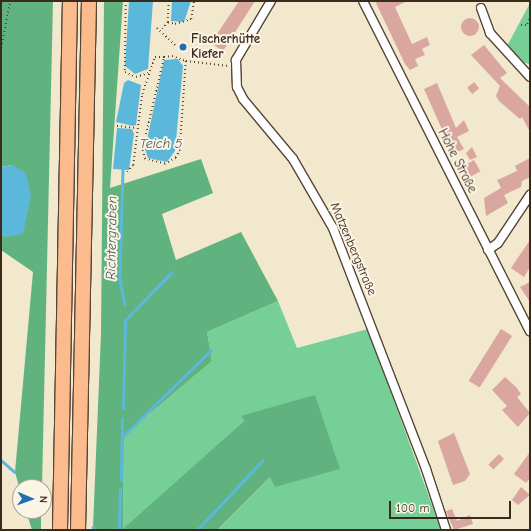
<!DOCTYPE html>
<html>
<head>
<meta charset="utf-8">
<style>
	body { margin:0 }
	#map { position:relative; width:531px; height:531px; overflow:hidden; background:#f1e8cd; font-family:"Comic Neue",sans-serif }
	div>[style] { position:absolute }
	.green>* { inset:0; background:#75cf96 }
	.forest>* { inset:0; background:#60b27f }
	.water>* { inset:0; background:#5cb8da }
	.stream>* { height:2.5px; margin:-1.25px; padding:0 1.25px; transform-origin:1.25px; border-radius:1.25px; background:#5cb8da }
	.building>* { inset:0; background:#d9a6a0; transform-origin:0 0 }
	.round { border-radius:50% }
	.path>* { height:1.5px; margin-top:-0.75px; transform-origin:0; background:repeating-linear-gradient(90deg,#564638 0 1px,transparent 0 4px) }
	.roads { filter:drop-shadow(1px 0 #564638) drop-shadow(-1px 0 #564638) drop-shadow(0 1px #564638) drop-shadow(0 -1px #564638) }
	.street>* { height:8px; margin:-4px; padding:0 4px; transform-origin:4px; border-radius:4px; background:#fff }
	.highway>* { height:14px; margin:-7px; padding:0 7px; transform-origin:7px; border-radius:7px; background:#fbbb8d }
	.dots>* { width:11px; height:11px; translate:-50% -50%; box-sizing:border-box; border:2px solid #fcf5e5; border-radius:50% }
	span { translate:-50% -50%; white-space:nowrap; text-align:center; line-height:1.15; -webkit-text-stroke:4px #fcf5e5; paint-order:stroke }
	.poi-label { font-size:13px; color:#3b2a1e; font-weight:700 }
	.left { translate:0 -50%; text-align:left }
	.street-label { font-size:13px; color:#3b2a1e }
	.water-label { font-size:14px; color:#475c60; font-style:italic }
	.frame { position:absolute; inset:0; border:2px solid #3b2a1e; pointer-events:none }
	.north { position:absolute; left:12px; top:479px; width:40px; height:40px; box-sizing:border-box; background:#fcf5e5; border:1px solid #afa495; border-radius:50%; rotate:92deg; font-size:11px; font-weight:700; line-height:16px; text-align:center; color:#3b2a1e }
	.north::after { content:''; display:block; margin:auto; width:14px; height:18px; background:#1f6fb2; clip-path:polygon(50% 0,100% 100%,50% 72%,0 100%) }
	.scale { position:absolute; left:389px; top:501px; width:122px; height:18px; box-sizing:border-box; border:2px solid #3b2a1e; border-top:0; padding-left:5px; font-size:12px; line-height:14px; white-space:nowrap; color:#3b2a1e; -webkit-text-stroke:3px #fcf5e5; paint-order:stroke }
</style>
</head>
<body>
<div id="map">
	<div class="green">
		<div style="clip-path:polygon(530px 3px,530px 64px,521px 62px,507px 46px)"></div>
		<div style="clip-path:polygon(278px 301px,297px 348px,368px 329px,441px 530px,217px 530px,270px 477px,340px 468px,241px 416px,244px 421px,123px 530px,124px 435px,212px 361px,207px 332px)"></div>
	</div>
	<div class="forest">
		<div style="clip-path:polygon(1px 1px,53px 1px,42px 487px,20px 490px,15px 472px,33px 272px,1px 250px,1px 234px,6px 237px,12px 165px,1px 167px)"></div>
		<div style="clip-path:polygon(104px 1px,123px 1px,110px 188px,201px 159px,213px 193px,162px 214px,176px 260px,241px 232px,278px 301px,207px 332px,212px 361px,124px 435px,123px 529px,244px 421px,241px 416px,315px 395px,340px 469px,275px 487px,270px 477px,217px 530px,97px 530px,93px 527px,101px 334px)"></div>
		<div style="clip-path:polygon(26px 511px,41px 511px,41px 530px,32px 530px)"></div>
	</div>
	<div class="water">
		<div style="clip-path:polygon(129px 1px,153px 1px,148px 69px,135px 74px,125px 66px)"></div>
		<div style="clip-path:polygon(172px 1px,191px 1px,184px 22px,171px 21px)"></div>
		<div style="clip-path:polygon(178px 59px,183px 66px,175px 151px,167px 162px,148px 158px,145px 149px,164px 60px)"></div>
		<div style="clip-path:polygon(128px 80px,141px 85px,136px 125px,133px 126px,116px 122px,124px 83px)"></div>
		<div style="clip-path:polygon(117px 128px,132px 129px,134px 134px,129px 170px,113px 169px)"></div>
		<div style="clip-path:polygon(12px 165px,26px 173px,31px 196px,23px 234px,6px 237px,1px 234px,1px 167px)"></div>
	</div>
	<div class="stream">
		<div style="left:123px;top:170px;width:109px;rotate:91.6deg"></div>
		<div style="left:120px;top:279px;width:26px;rotate:79deg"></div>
		<div style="left:123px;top:409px;width:89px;rotate:-88.7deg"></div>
		<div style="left:125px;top:320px;width:66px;rotate:-45.6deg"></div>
		<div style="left:122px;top:437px;width:124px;rotate:-44.3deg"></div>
		<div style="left:1px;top:460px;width:18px;rotate:41deg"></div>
		<div style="left:121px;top:480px;width:61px;rotate:-89.1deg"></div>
		<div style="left:93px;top:527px;width:4px;rotate:45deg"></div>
		<div style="left:119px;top:529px;width:40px;rotate:-88.6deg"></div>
		<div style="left:197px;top:530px;width:95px;rotate:-46.7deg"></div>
	</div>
	<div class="building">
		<div style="clip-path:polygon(239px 1px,255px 1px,223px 51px,211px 43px)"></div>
		<div style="clip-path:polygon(375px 1px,407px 1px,395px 7px,412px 44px,427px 37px,430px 45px,422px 49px,425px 55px,415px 59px,418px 66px,410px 70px,405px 64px)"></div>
		<div class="round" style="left:461px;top:18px;width:18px;height:18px"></div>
		<div style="clip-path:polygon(484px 45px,507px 73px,500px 78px,530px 107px,530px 132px,522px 117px,520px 119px,499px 101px,496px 96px,500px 86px,471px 55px)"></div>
		<div style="left:474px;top:82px;width:8px;height:9px;rotate:50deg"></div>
		<div style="clip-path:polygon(437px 83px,456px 128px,464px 120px,469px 131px,457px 137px,464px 149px,453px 154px,424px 89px)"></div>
		<div style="clip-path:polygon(472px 147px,477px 157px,470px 160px,466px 153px)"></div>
		<div style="clip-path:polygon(530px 158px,530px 177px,522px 181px,521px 187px,504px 195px,508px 203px,486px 216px,484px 198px,501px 188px,497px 180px,517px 171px,515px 166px)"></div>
		<div style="left:474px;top:160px;width:13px;height:16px;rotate:61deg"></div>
		<div style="clip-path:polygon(530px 240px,530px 267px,524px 277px,511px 268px)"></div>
		<div style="clip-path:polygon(530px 282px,530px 302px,520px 287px)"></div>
		<div style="left:501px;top:329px;width:13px;height:61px;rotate:32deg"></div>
		<div style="clip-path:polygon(505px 377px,516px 387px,521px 394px,517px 397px,530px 413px,518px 427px,502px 410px,507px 406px,492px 390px)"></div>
		<div style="clip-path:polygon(454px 433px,470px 474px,465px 481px,453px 485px,438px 441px)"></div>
		<div style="clip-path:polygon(530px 452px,530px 478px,526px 483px,514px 474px)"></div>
		<div style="left:499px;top:454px;width:7px;height:15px;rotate:45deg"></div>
		<div style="clip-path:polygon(521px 487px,530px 495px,518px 505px,512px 500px)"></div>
		<div style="clip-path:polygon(452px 509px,457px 521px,470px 515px,473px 524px,454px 530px,446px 511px)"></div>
	</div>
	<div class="path">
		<div style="left:126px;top:1px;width:71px;rotate:90.8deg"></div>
		<div style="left:125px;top:72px;width:12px;rotate:24deg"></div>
		<div style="left:136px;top:77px;width:13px;rotate:-18deg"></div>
		<div style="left:169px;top:1px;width:21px;rotate:93deg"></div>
		<div style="left:168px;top:22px;width:7px;rotate:16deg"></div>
		<div style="left:175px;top:24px;width:17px;rotate:-17deg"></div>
		<div style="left:191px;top:19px;width:18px;rotate:-81deg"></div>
		<div style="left:527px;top:24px;width:8px;rotate:-67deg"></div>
		<div style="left:521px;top:25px;width:9px"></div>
		<div style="left:157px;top:28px;width:25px;rotate:43deg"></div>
		<div style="left:162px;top:29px;width:9px;rotate:-49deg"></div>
		<div style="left:1px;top:48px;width:48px;rotate:-79.2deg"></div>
		<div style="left:186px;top:61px;width:43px;rotate:6.6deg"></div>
		<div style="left:117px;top:126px;width:20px;rotate:6deg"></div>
		<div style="left:127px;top:172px;width:9px;rotate:-49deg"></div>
		<div style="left:133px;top:165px;width:72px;rotate:-82.8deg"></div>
		<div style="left:142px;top:94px;width:39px;rotate:-71deg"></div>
		<div style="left:155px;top:57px;width:9px"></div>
		<div style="left:164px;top:57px;width:8px;rotate:-7deg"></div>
		<div style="left:172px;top:56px;width:15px;rotate:20deg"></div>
		<div style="left:186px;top:61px;width:89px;rotate:93.9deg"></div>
		<div style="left:180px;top:150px;width:9px;rotate:117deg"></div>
		<div style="left:176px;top:158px;width:13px;rotate:151deg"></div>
		<div style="left:165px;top:164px;width:21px;rotate:-166deg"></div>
		<div style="left:145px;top:159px;width:9px;rotate:-108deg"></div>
		<div style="left:142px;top:150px;width:96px;rotate:-76.7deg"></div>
	</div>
	<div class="roads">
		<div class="street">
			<div style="left:271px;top:1px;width:69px;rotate:120.7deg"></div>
			<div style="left:236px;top:60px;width:27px;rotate:88deg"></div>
			<div style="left:237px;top:87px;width:13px;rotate:63deg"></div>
			<div style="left:243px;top:99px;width:78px;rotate:50.2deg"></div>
			<div style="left:293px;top:159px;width:80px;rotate:59.9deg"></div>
			<div style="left:333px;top:228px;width:258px;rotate:68.9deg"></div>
			<div style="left:426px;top:469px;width:64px;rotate:71.8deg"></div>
			<div style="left:363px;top:1px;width:370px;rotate:63.2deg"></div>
			<div style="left:481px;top:8px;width:27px;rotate:70deg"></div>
			<div style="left:490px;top:33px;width:59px;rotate:47.7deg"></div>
			<div style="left:488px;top:250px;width:12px;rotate:-35deg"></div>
			<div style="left:498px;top:243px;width:58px;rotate:-56.3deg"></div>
		</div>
		<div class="highway">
			<div style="left:60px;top:530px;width:529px;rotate:-88.92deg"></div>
			<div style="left:78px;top:530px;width:529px;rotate:-88.81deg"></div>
		</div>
	</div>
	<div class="dots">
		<div style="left:183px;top:47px;background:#1f6fb2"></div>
	</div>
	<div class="poi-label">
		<span class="left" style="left:191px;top:47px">Fischerhütte<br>Kiefer</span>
	</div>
	<div class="street-label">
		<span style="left:457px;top:161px;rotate:63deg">Hohe Straße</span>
		<span style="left:353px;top:249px;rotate:67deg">Matzenbergstraße</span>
	</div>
	<div class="water-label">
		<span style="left:161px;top:144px">Teich 5</span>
		<span style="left:112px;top:238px;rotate:-89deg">Richtergraben</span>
	</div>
	<div class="frame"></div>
	<div class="north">N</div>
	<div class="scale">100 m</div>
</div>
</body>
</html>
